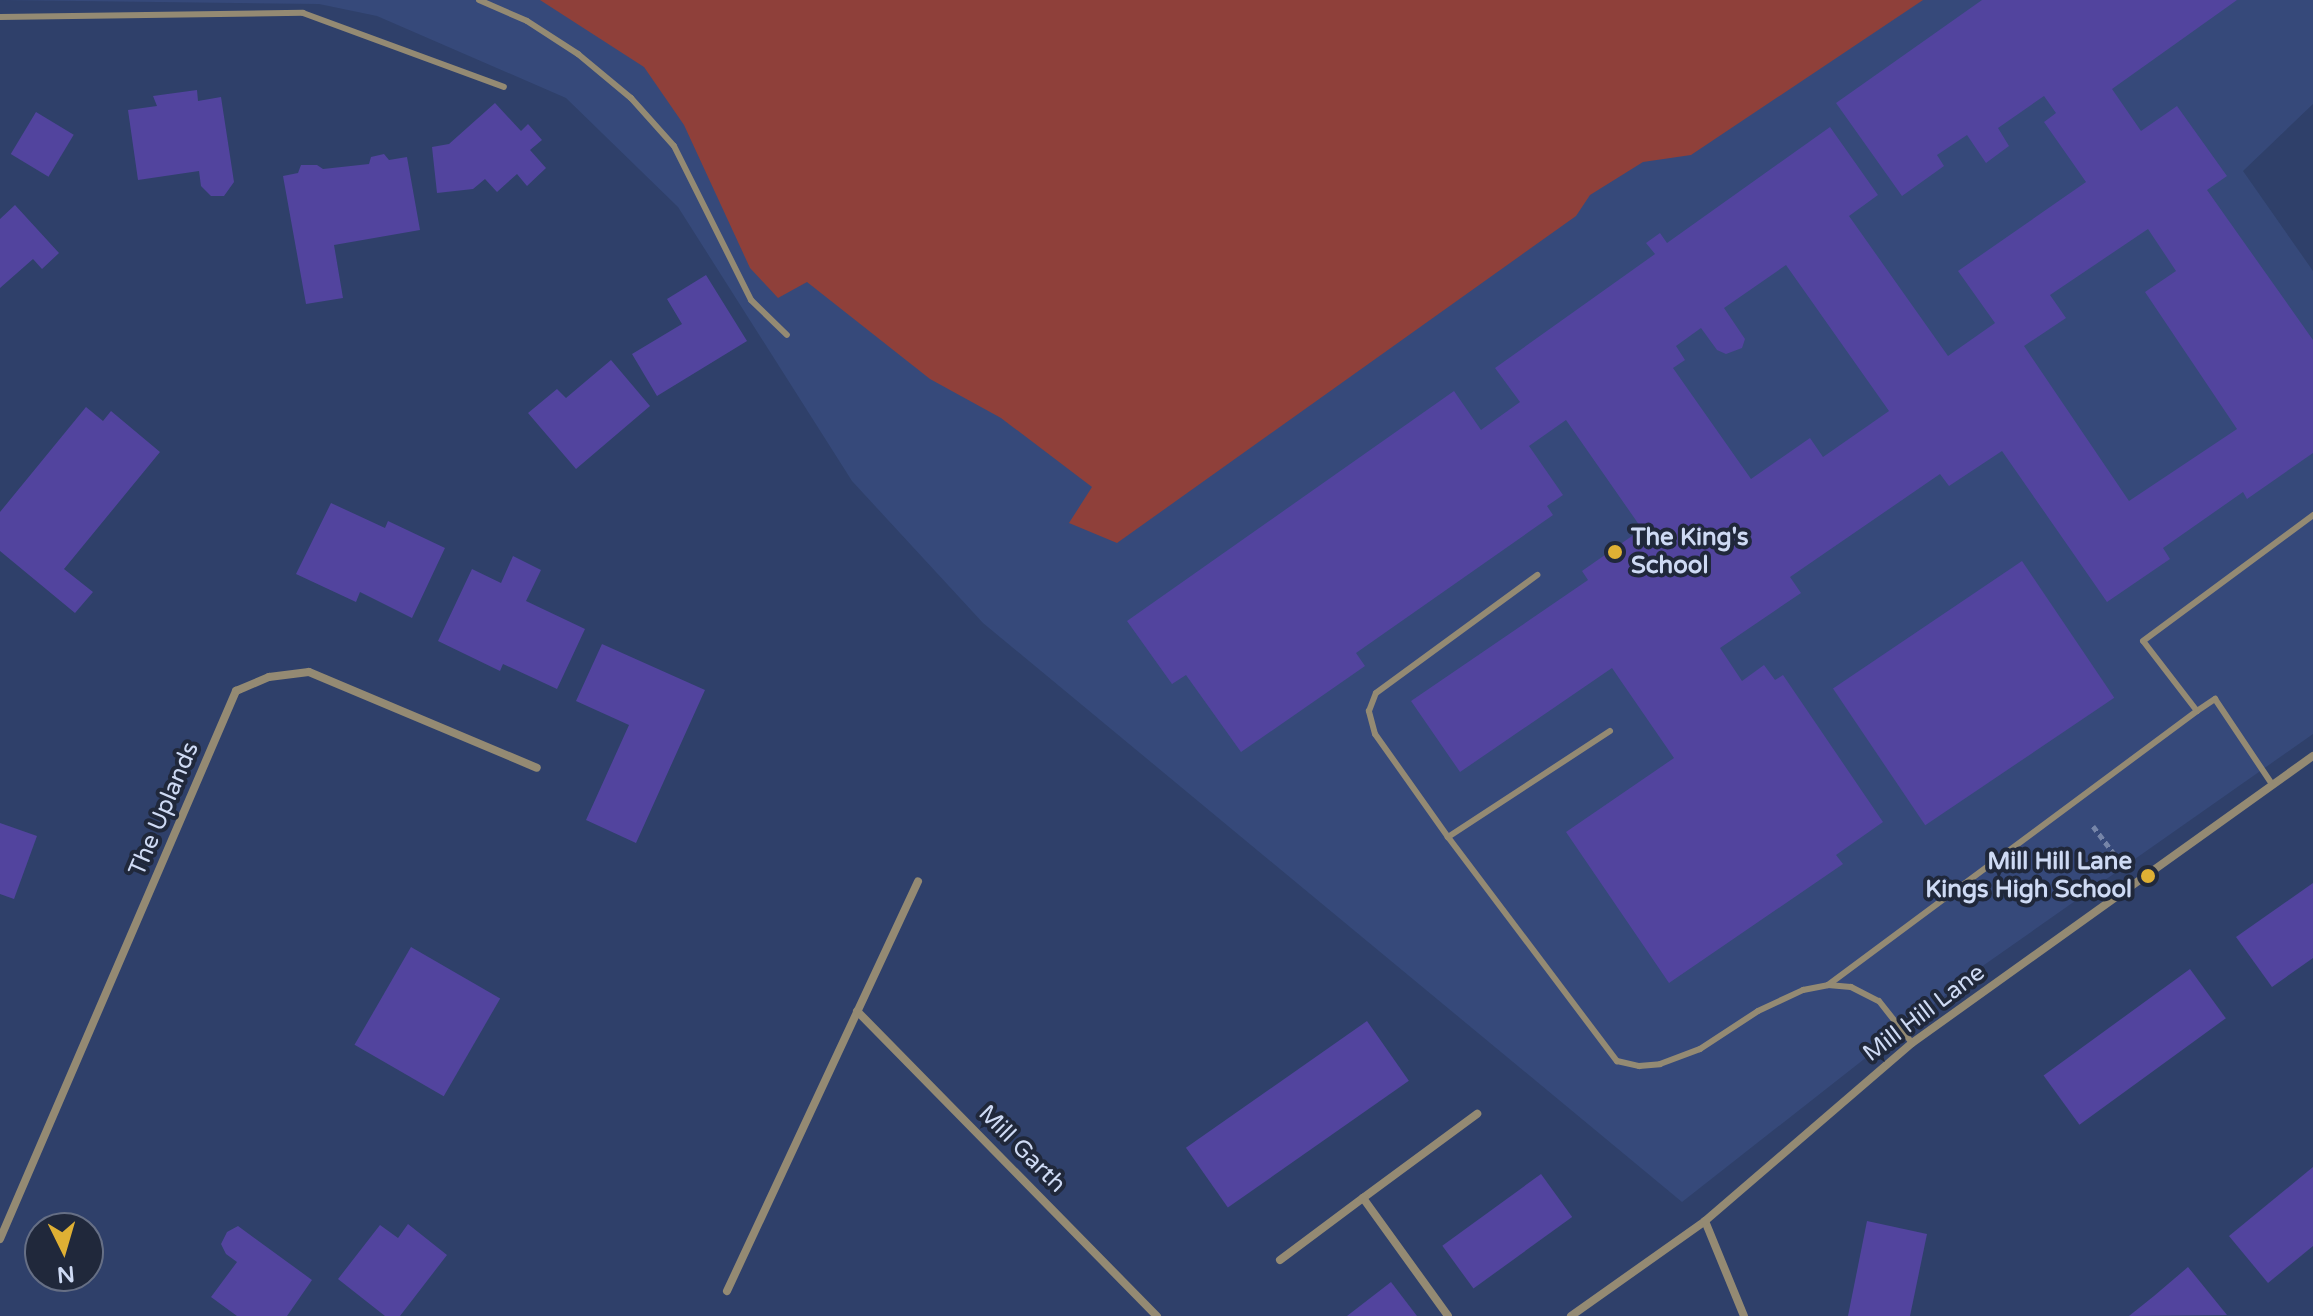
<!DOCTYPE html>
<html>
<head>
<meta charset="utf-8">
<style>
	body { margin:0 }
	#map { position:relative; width:2313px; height:1316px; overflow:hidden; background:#2f406a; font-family:"Varela Round",sans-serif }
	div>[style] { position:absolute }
	.built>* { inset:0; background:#36497a }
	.green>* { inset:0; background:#8f403a }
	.building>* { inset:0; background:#52449e; transform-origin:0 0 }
	.path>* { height:5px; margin-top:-2.5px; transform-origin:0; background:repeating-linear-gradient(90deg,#7685a8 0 6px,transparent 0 10px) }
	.lane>* { height:6px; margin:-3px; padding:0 3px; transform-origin:3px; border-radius:3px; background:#948a73 }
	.street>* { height:8px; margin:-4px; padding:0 4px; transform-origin:4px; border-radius:4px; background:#948a73 }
	.dots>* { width:22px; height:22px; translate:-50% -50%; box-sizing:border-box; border:4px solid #20283b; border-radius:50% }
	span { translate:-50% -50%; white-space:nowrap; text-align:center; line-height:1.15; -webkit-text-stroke:8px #20283b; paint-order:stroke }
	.poi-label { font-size:24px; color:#cedaf4; font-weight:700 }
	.left { translate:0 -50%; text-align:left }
	.right { translate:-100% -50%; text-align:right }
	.street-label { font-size:24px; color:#cedaf4 }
	.north { position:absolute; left:24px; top:1212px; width:80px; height:80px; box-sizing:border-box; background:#20283b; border:2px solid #666f85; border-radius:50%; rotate:175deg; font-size:22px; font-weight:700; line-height:32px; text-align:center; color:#cedaf4 }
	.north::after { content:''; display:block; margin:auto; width:28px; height:36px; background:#dfb034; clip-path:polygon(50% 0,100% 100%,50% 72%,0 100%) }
</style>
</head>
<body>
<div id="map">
	<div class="built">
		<div style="clip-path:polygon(0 0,2313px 0,2313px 104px,2243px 171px,2313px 271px,2313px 734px,1984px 965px,1682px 1202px,983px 623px,852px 481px,678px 207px,566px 98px,377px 16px,319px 4px)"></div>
	</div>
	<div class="green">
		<div style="clip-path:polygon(540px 0,1923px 0,1691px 155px,1643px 162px,1590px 195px,1576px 216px,1117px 543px,1069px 523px,1092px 487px,1001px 418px,930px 379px,807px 282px,778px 298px,750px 268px,684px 125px,644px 67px)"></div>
	</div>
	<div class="building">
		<div style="clip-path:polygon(evenodd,1982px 0,2237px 0,2112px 89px,2141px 131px,2177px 106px,2227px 176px,2207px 190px,2313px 340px,2313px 453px,2247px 499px,2243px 492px,2163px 548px,2170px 559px,2107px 602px,2002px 451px,1949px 486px,1940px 474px,1790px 577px,1801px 593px,1720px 648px,1742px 681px,1764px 665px,1775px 680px,1783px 675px,1883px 822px,1836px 855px,1843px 864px,1669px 983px,1566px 832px,1674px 758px,1612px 668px,1460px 772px,1411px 701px,1588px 580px,1582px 571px,1642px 529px,1566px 420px,1529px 446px,1563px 495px,1547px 506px,1553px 515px,1356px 653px,1365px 666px,1241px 752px,1186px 675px,1172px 684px,1127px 621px,1454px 391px,1481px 430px,1520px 402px,1495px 368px,1655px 254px,1646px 243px,1660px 233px,1667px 243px,1830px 127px,1878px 195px,1849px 216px,1948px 356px,1995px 323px,1958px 271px,2086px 182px,2044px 122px,2056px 113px,2044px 96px,1998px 128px,2009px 146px,1986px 163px,1967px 135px,1937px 155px,1944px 166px,1902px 196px,1836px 103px,1982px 0,2148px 229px,2176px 271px,2145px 292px,2237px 429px,2129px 501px,2024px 346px,2066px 318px,2050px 295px,2148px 229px,1982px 0,1786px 265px,1889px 411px,1823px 457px,1810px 438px,1751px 479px,1673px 368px,1685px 360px,1676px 346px,1701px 328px,1717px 350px,1726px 354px,1742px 348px,1745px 339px,1724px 308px,1786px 265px)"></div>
		<div style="clip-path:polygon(197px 90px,198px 101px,221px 97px,234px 182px,224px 196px,211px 196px,201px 186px,199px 171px,138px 180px,128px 110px,157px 106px,153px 96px)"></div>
		<div style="clip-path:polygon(495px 103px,521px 131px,528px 124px,542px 140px,530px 150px,546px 168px,527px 186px,517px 174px,497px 192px,485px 179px,473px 189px,437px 193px,432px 147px,449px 144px)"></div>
		<div style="left:36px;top:112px;width:44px;height:49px;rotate:31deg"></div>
		<div style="clip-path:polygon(384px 154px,389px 160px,407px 157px,420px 230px,334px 245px,343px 298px,306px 304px,283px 176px,298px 173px,301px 165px,317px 165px,323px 169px,369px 164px,371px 157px)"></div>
		<div style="clip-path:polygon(15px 205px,59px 253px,42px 269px,33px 259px,0 288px,0 219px)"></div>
		<div style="clip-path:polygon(706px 275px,747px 341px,657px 396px,632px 354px,682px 324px,667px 299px)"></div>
		<div style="clip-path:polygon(611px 360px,650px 406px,576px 469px,528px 413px,557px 389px,566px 398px)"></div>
		<div style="clip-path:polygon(86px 407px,103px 421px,111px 411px,160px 452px,64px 569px,93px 592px,75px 613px,0 551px,0 512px)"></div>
		<div style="clip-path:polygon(331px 503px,385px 528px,388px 521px,445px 548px,412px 618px,360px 592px,356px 602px,296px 574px)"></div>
		<div style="clip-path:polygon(513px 556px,541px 570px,526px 601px,585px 629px,557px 689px,503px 664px,500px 671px,438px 641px,472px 569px,501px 583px)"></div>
		<div style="left:2022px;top:561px;width:165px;height:228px;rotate:56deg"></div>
		<div style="clip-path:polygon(602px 644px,705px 690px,636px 843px,586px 820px,629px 725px,576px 701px)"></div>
		<div style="clip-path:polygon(0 823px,37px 836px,14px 899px,0 894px)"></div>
		<div style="clip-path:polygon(2313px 883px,2313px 958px,2272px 987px,2236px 937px)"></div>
		<div style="left:411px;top:947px;width:103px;height:113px;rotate:30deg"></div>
		<div style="left:2190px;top:969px;width:61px;height:181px;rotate:54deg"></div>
		<div style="left:1367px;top:1021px;width:73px;height:221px;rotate:55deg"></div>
		<div style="clip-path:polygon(2313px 1167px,2313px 1246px,2268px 1283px,2229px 1236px)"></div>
		<div style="left:1541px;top:1174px;width:53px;height:122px;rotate:54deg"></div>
		<div style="clip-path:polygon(1867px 1221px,1927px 1234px,1910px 1316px,1848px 1316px)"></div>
		<div style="clip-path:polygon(408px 1224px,447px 1255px,400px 1316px,385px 1316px,338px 1279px,380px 1225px,398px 1238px)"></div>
		<div style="clip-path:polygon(238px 1226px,312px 1280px,287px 1316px,237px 1316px,211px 1297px,237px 1262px,226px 1254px,221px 1244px,227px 1232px)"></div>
		<div style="clip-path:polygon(2188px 1267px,2227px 1315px,2129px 1316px,2154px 1296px)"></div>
		<div style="clip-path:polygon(1391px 1282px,1417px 1316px,1347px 1316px)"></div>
	</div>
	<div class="path">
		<div style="left:2093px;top:826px;width:41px;rotate:52.9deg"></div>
	</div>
	<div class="lane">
		<div style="left:479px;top:0;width:52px;rotate:23.6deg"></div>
		<div style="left:527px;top:21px;width:61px;rotate:32.9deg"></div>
		<div style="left:578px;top:54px;width:69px;rotate:39.7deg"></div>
		<div style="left:631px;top:98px;width:64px;rotate:48.1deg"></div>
		<div style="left:674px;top:146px;width:172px;rotate:63.4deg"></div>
		<div style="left:751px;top:300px;width:50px;rotate:44.2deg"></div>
		<div style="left:0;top:17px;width:303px;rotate:-0.8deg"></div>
		<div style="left:303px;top:13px;width:214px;rotate:20.2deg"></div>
		<div style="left:2197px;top:711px;width:22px;rotate:-34deg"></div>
		<div style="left:2215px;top:699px;width:102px;rotate:56.2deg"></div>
		<div style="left:1610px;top:731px;width:194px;rotate:146.8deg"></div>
		<div style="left:1448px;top:837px;width:281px;rotate:53deg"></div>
		<div style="left:1617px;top:1061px;width:23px;rotate:13deg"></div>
		<div style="left:1639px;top:1066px;width:21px;rotate:-5deg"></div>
		<div style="left:1660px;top:1064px;width:43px;rotate:-20.6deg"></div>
		<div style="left:1700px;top:1049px;width:69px;rotate:-33.2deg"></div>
		<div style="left:1758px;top:1011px;width:50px;rotate:-25deg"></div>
		<div style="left:1803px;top:990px;width:25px;rotate:-11deg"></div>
		<div style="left:1828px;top:985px;width:23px;rotate:5deg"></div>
		<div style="left:1851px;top:987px;width:31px;rotate:27deg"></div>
		<div style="left:1879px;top:1001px;width:53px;rotate:51.8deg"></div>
		<div style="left:1448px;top:837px;width:126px;rotate:-125.3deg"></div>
		<div style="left:1375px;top:734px;width:24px;rotate:-105deg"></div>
		<div style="left:1369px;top:711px;width:19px;rotate:-69deg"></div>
		<div style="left:1376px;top:693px;width:200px;rotate:-36.2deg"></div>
		<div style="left:1828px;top:985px;width:460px;rotate:-36.6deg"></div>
		<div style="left:2197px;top:711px;width:88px;rotate:-127.6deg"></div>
		<div style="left:2143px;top:641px;width:212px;rotate:-36.5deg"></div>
	</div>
	<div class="street">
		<div style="left:857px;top:1011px;width:428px;rotate:45.5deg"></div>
		<div style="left:1363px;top:1198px;width:142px;rotate:-36.4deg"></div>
		<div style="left:1705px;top:1221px;width:103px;rotate:67.7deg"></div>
		<div style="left:0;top:1239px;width:597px;rotate:-66.7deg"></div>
		<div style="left:236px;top:691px;width:36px;rotate:-23deg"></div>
		<div style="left:269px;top:677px;width:40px;rotate:-7.1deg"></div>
		<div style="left:309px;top:672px;width:247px;rotate:22.8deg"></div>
		<div style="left:1280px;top:1260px;width:104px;rotate:-36.8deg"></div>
		<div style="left:1363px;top:1198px;width:145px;rotate:54.2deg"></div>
		<div style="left:727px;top:1291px;width:452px;rotate:-65deg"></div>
		<div style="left:1571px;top:1316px;width:164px;rotate:-35.3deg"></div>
		<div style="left:1705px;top:1221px;width:273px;rotate:-40.7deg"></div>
		<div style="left:1912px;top:1043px;width:493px;rotate:-35.6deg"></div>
	</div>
	<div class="dots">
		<div style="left:1615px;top:552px;background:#dfb034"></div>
		<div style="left:2148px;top:876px;background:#dfb034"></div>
	</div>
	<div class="poi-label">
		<span class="left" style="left:1631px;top:552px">The King's<br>School</span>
		<span class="right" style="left:2132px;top:876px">Mill Hill Lane<br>Kings High School</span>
	</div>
	<div class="street-label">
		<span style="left:164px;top:809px;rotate:-67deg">The Uplands</span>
		<span style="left:1924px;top:1013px;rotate:-37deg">Mill Hill Lane</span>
		<span style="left:1022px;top:1149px;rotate:45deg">Mill Garth</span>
	</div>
	<div class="north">N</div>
</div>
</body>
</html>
